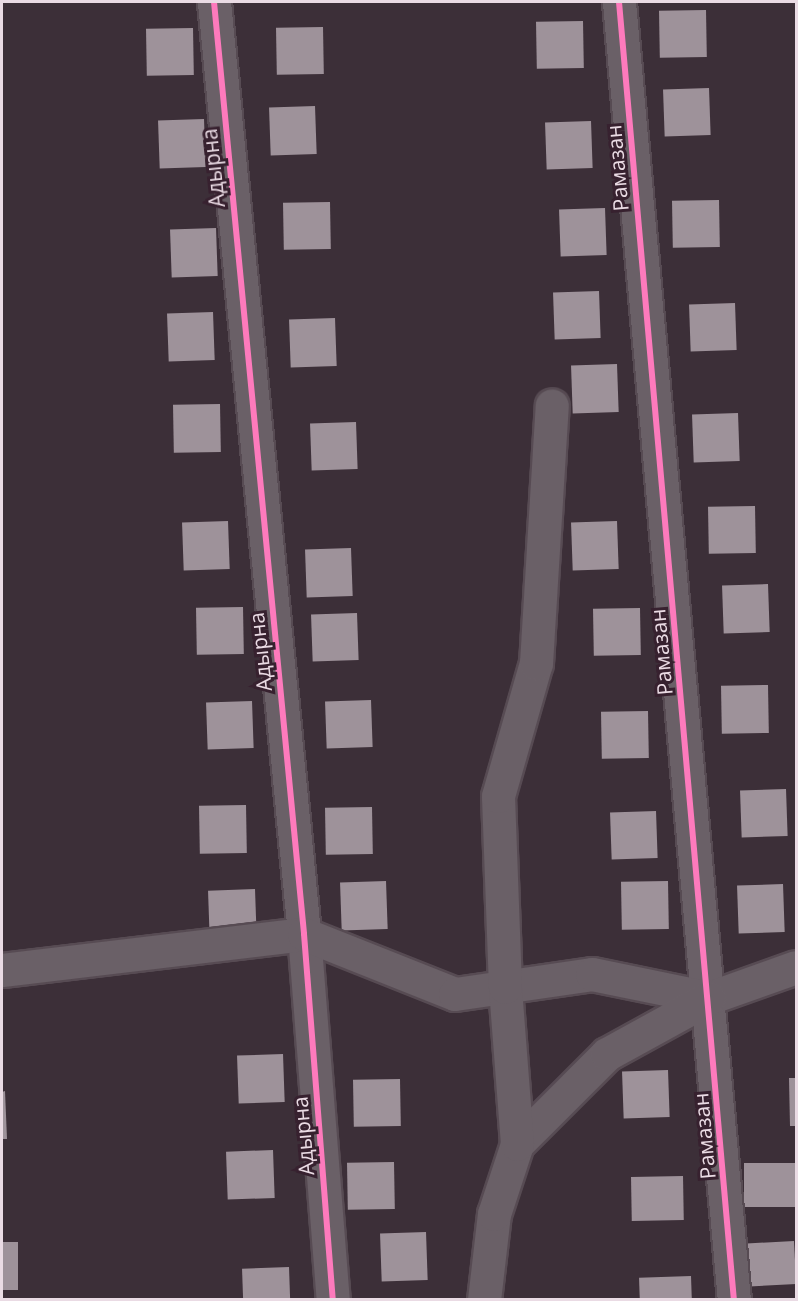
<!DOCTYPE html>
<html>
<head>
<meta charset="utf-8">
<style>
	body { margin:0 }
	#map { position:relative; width:798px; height:1301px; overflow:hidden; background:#3c2f38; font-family:"Open Sans",sans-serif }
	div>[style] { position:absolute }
	.building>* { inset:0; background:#9e929a; transform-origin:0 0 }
	.roads { filter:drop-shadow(2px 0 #574b53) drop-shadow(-2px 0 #574b53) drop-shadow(0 2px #574b53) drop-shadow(0 -2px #574b53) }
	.minor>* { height:33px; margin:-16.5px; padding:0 16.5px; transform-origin:16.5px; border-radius:16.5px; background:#6a6067 }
	.cycleway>* { height:6px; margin:-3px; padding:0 3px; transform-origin:3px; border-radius:3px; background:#fd7abc }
	span { translate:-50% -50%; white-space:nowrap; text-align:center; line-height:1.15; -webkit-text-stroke:6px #37212f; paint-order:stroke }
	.street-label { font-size:21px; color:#eadbe4 }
	.frame { position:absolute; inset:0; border:3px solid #eadbe4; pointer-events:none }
</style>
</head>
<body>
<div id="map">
	<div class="building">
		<div style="left:706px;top:10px;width:47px;height:47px;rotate:89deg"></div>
		<div style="left:583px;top:21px;width:47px;height:47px;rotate:89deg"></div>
		<div style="left:323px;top:27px;width:47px;height:47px;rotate:89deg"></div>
		<div style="left:193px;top:28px;width:47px;height:47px;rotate:89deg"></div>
		<div style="left:709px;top:88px;width:47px;height:46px;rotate:88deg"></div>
		<div style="left:315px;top:106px;width:48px;height:46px;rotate:88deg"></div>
		<div style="left:204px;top:119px;width:48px;height:46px;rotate:88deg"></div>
		<div style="left:591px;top:121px;width:47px;height:46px;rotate:88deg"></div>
		<div style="left:719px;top:200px;width:47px;height:47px;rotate:89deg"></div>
		<div style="left:330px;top:202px;width:47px;height:47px;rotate:89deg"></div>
		<div style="left:605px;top:208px;width:47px;height:46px;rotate:88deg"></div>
		<div style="left:216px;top:228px;width:48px;height:46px;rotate:88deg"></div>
		<div style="left:599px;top:291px;width:47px;height:46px;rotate:88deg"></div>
		<div style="left:735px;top:303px;width:47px;height:46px;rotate:88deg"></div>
		<div style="left:213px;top:312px;width:48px;height:46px;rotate:88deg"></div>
		<div style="left:335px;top:318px;width:48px;height:46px;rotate:88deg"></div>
		<div style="left:617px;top:364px;width:48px;height:46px;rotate:88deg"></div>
		<div style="left:220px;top:404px;width:48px;height:47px;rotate:89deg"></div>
		<div style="left:738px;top:413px;width:48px;height:46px;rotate:88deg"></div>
		<div style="left:356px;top:422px;width:47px;height:46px;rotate:88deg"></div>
		<div style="left:755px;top:506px;width:47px;height:47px;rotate:89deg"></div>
		<div style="left:228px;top:521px;width:48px;height:46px;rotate:88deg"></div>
		<div style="left:617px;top:521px;width:48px;height:46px;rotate:88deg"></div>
		<div style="left:351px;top:548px;width:48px;height:46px;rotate:88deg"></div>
		<div style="left:768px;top:584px;width:48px;height:46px;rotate:88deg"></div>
		<div style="left:243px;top:607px;width:47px;height:47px;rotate:89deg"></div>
		<div style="left:640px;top:608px;width:47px;height:47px;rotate:89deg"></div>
		<div style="left:357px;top:613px;width:47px;height:46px;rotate:88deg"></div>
		<div style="left:768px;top:685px;width:48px;height:47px;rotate:89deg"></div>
		<div style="left:371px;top:700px;width:47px;height:46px;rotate:88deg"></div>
		<div style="left:252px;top:701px;width:47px;height:46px;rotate:88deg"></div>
		<div style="left:648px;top:711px;width:47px;height:47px;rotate:89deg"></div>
		<div style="left:786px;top:789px;width:47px;height:46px;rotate:88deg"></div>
		<div style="left:246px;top:805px;width:48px;height:47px;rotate:89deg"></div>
		<div style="left:372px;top:807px;width:47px;height:47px;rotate:89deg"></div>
		<div style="left:656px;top:811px;width:47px;height:46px;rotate:88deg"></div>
		<div style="left:386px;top:881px;width:48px;height:46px;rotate:88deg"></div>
		<div style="left:668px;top:881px;width:48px;height:47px;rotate:89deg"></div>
		<div style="left:783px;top:884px;width:48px;height:46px;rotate:88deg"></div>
		<div style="left:255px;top:889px;width:48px;height:47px;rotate:88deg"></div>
		<div style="left:283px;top:1054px;width:48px;height:46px;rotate:88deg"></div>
		<div style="left:668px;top:1070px;width:47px;height:46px;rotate:88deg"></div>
		<div style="clip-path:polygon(789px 1078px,796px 1078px,796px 1126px,790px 1126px)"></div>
		<div style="left:400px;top:1079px;width:47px;height:47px;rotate:89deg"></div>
		<div style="clip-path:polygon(5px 1091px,7px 1139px,2px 1139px,2px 1092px)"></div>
		<div style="left:273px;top:1150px;width:48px;height:47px;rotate:88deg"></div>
		<div style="left:394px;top:1162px;width:47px;height:47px;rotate:89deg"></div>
		<div style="left:796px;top:1163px;width:44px;height:52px;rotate:90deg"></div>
		<div style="left:683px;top:1176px;width:44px;height:52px;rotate:89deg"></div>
		<div style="left:426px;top:1232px;width:48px;height:46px;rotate:88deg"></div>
		<div style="left:794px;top:1241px;width:43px;height:52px;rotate:87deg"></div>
		<div style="left:2px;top:1242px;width:16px;height:48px"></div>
		<div style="left:289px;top:1267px;width:33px;height:47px;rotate:88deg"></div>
		<div style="left:691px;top:1276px;width:24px;height:52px;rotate:88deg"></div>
	</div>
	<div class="roads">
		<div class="minor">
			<div style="left:214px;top:2px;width:936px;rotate:84.48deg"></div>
			<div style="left:304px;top:934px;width:367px;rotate:85.5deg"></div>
			<div style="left:619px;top:2px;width:1303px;rotate:84.94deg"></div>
			<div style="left:2px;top:970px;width:304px;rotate:-6.8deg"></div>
			<div style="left:304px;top:934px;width:162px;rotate:21.7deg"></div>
			<div style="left:455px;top:994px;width:138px;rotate:-8.3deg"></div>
			<div style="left:592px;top:974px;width:119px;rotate:11.6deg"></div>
			<div style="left:709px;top:998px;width:92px;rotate:-19.6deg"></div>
			<div style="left:517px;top:1144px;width:127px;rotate:-45deg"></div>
			<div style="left:607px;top:1054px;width:116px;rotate:-28.8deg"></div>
			<div style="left:484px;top:1300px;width:87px;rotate:-83.4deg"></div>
			<div style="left:494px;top:1214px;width:74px;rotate:-71.8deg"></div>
			<div style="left:517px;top:1144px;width:157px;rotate:-94.4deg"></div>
			<div style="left:505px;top:987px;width:191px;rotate:-92.1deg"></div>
			<div style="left:498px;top:796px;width:138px;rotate:-74.1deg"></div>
			<div style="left:536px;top:663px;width:258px;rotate:-86.5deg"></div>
		</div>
	</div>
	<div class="cycleway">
		<div style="left:214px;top:2px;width:936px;rotate:84.48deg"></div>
		<div style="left:304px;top:934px;width:367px;rotate:85.5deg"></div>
		<div style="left:619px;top:2px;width:1303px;rotate:84.94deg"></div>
	</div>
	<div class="street-label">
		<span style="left:213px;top:168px;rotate:-96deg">Адырна</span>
		<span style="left:617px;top:168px;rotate:-95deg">Рамазан</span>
		<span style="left:260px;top:652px;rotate:-96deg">Адырна</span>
		<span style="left:661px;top:652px;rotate:-95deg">Рамазан</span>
		<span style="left:303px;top:1136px;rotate:-95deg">Адырна</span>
		<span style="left:704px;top:1136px;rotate:-95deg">Рамазан</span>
	</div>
	<div class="frame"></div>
</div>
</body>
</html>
